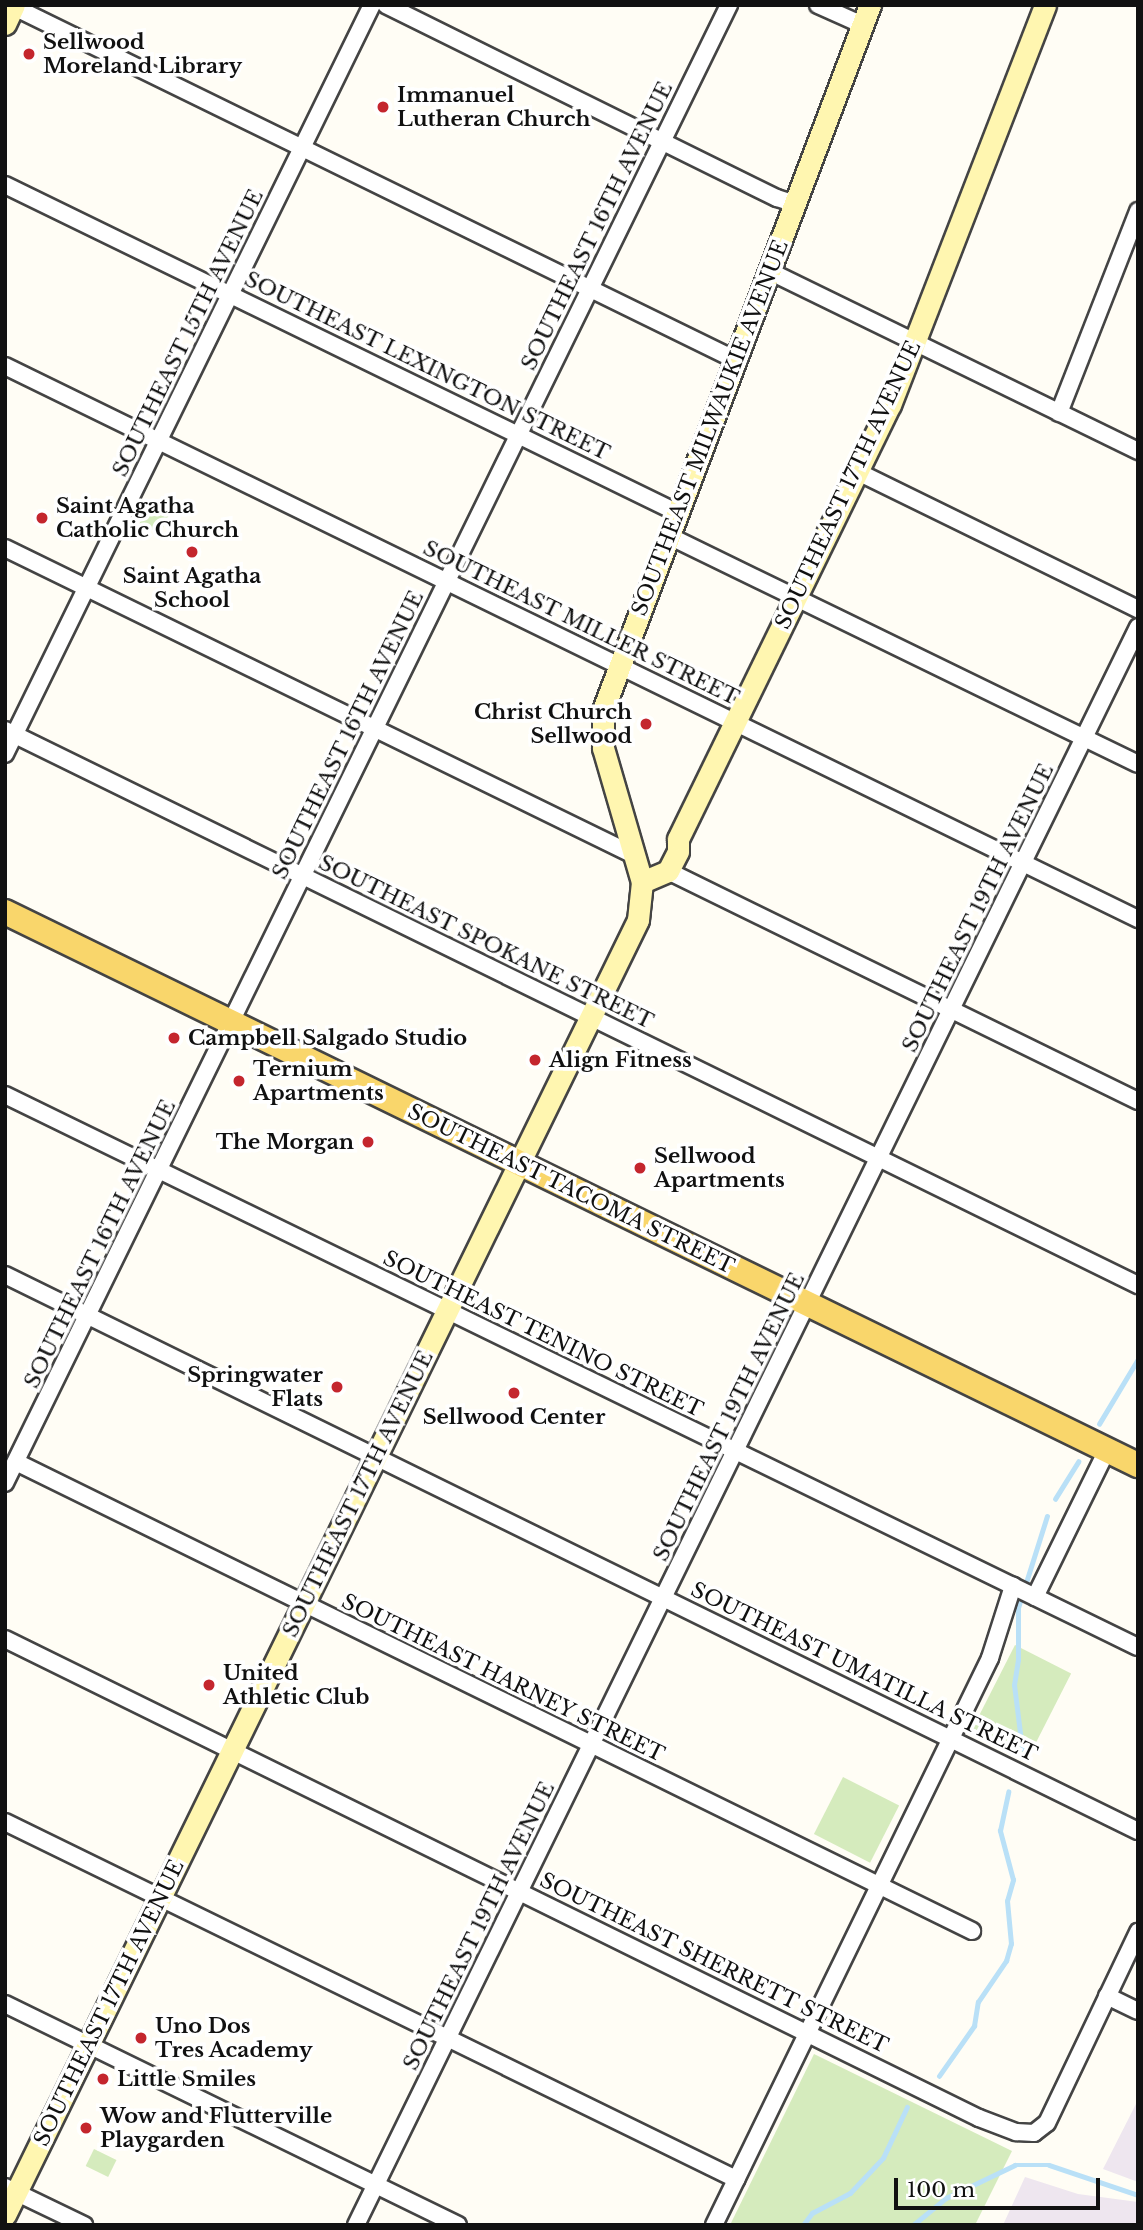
<!DOCTYPE html>
<html>
<head>
<meta charset="utf-8">
<style>
	body { margin:0 }
	#map { position:relative; width:1143px; height:2230px; overflow:hidden; background:#fffdf5; font-family:"Libre Baskerville",serif }
	div>[style] { position:absolute }
	.industrial>* { inset:0; background:#eee6ef }
	.green>* { inset:0; background:#d5ebbd; transform-origin:0 0 }
	.stream>* { height:4.5px; margin:-2.25px; padding:0 2.25px; transform-origin:2.25px; border-radius:2.25px; background:#b9e0f7 }
	.roads { filter:drop-shadow(2px 0 #444) drop-shadow(-2px 0 #444) drop-shadow(0 2px #444) drop-shadow(0 -2px #444) }
	.street>* { height:16px; margin:-8px; padding:0 8px; transform-origin:8px; border-radius:8px; background:#fff }
	.secondary>* { height:21px; margin:-10.5px; padding:0 10.5px; transform-origin:10.5px; border-radius:10.5px; background:#fff6b0 }
	.primary>* { height:24px; margin:-12px; padding:0 12px; transform-origin:12px; border-radius:12px; background:#f9d66b }
	.dots>* { width:19px; height:19px; translate:-50% -50%; box-sizing:border-box; border:4px solid #fff; border-radius:50% }
	span { translate:-50% -50%; white-space:nowrap; text-align:center; line-height:1.15; -webkit-text-stroke:7px #fff; paint-order:stroke }
	.poi-label { font-size:21px; color:#111; font-weight:700 }
	.left { translate:0 -50%; text-align:left }
	.right { translate:-100% -50%; text-align:right }
	.street-label { font-size:21px; color:#111 }
	.frame { position:absolute; inset:0; border:7px solid #111; pointer-events:none }
	.scale { position:absolute; left:894px; top:2178px; width:206px; height:32px; box-sizing:border-box; border:4px solid #111; border-top:0; padding-left:9px; font-size:21px; line-height:24px; white-space:nowrap; color:#111; -webkit-text-stroke:5px #fff; paint-order:stroke }
</style>
</head>
<body>
<div id="map">
	<div class="industrial">
		<div style="clip-path:polygon(1138px 2100px,1138px 2182px,1103px 2169px)"></div>
		<div style="clip-path:polygon(1025px 2177px,1078px 2194px,1138px 2202px,1138px 2225px,1003px 2225px)"></div>
	</div>
	<div class="green">
		<div style="left:150px;top:501px;width:23px;height:25px;rotate:25deg"></div>
		<div style="left:1015px;top:1645px;width:63px;height:95px;rotate:27deg"></div>
		<div style="left:843px;top:1777px;width:63px;height:64px;rotate:27deg"></div>
		<div style="clip-path:polygon(814px 2054px,1012px 2151px,975px 2225px,730px 2225px)"></div>
		<div style="left:94px;top:2149px;width:25px;height:19px;rotate:26deg"></div>
	</div>
	<div class="stream">
		<div style="left:1099px;top:1424px;width:76px;rotate:-59deg"></div>
		<div style="left:1055px;top:1499px;width:44px;rotate:-58.1deg"></div>
		<div style="left:1022px;top:1749px;width:64px;rotate:-97.1deg"></div>
		<div style="left:1014px;top:1685px;width:25px;rotate:-81deg"></div>
		<div style="left:1018px;top:1660px;width:52px;rotate:-90deg"></div>
		<div style="left:1018px;top:1608px;width:96px;rotate:-72.5deg"></div>
		<div style="left:939px;top:2076px;width:61px;rotate:-55deg"></div>
		<div style="left:974px;top:2026px;width:24px;rotate:-81deg"></div>
		<div style="left:978px;top:2002px;width:50px;rotate:-55.7deg"></div>
		<div style="left:1006px;top:1961px;width:18px;rotate:-74deg"></div>
		<div style="left:1011px;top:1944px;width:43px;rotate:-95.3deg"></div>
		<div style="left:1007px;top:1901px;width:22px;rotate:-74deg"></div>
		<div style="left:1013px;top:1880px;width:51px;rotate:-104.9deg"></div>
		<div style="left:1000px;top:1831px;width:40px;rotate:-78deg"></div>
		<div style="left:803px;top:2225px;width:15px;rotate:-53deg"></div>
		<div style="left:812px;top:2213px;width:43px;rotate:-27.8deg"></div>
		<div style="left:850px;top:2193px;width:48px;rotate:-46.7deg"></div>
		<div style="left:883px;top:2158px;width:56px;rotate:-64.8deg"></div>
		<div style="left:913px;top:2225px;width:43px;rotate:-39.3deg"></div>
		<div style="left:946px;top:2198px;width:76px;rotate:-25.6deg"></div>
		<div style="left:1015px;top:2165px;width:34px"></div>
		<div style="left:1049px;top:2165px;width:94px;rotate:18.6deg"></div>
	</div>
	<div class="roads">
		<div class="street">
			<div style="left:10px;top:5px;width:808px;rotate:26.06deg"></div>
			<div style="left:386px;top:5px;width:436px;rotate:26.3deg"></div>
			<div style="left:777px;top:198px;width:19px;rotate:18deg"></div>
			<div style="left:818px;top:5px;width:49px;rotate:24deg"></div>
			<div style="left:5px;top:185px;width:749px;rotate:25.98deg"></div>
			<div style="left:769px;top:271px;width:411px;rotate:26deg"></div>
			<div style="left:5px;top:366px;width:1261px;rotate:26.02deg"></div>
			<div style="left:1059px;top:413px;width:217px;rotate:-68.6deg"></div>
			<div style="left:858px;top:472px;width:312px;rotate:26.1deg"></div>
			<div style="left:669px;top:536px;width:521px;rotate:25.93deg"></div>
			<div style="left:5px;top:548px;width:702px;rotate:26.02deg"></div>
			<div style="left:5px;top:730px;width:1262px;rotate:26.1deg"></div>
			<div style="left:5px;top:754px;width:834px;rotate:-63.9deg"></div>
			<div style="left:668px;top:871px;width:523px;rotate:26.08deg"></div>
			<div style="left:5px;top:1095px;width:1260px;rotate:25.98deg"></div>
			<div style="left:5px;top:1275px;width:1262px;rotate:26.14deg"></div>
			<div style="left:16px;top:1462px;width:1065px;rotate:26.13deg"></div>
			<div style="left:5px;top:1483px;width:1646px;rotate:-63.9deg"></div>
			<div style="left:1035px;top:1597px;width:164px;rotate:-63.9deg"></div>
			<div style="left:5px;top:1639px;width:1085px;rotate:26.19deg"></div>
			<div style="left:979px;top:2118px;width:40px;rotate:21deg"></div>
			<div style="left:1016px;top:2132px;width:18px;rotate:3deg"></div>
			<div style="left:1034px;top:2133px;width:16px;rotate:-38deg"></div>
			<div style="left:1047px;top:2123px;width:212px;rotate:-64.5deg"></div>
			<div style="left:5px;top:1822px;width:814px;rotate:26.03deg"></div>
			<div style="left:1107px;top:1996px;width:34px;rotate:26deg"></div>
			<div style="left:5px;top:2004px;width:504px;rotate:26.01deg"></div>
			<div style="left:5px;top:2187px;width:88px;rotate:25.7deg"></div>
			<div style="left:356px;top:2225px;width:1779px;rotate:-63.92deg"></div>
			<div style="left:714px;top:2225px;width:631px;rotate:-64.04deg"></div>
			<div style="left:990px;top:1658px;width:76px;rotate:-72.3deg"></div>
		</div>
		<div class="secondary">
			<div style="left:5px;top:24px;width:21px;rotate:-65deg"></div>
			<div style="left:642px;top:882px;width:28px;rotate:-23deg"></div>
			<div style="left:668px;top:871px;width:22px;rotate:-63deg"></div>
			<div style="left:678px;top:851px;width:12px;rotate:-90deg"></div>
			<div style="left:678px;top:839px;width:483px;rotate:-64deg"></div>
			<div style="left:890px;top:405px;width:429px;rotate:-68.8deg"></div>
			<div style="left:5px;top:2215px;width:1441px;rotate:-63.95deg"></div>
			<div style="left:638px;top:920px;width:38px;rotate:-84deg"></div>
			<div style="left:642px;top:882px;width:140px;rotate:-106.2deg"></div>
			<div style="left:603px;top:748px;width:38px;rotate:-90deg"></div>
			<div style="left:603px;top:710px;width:754px;rotate:-69.26deg"></div>
		</div>
		<div class="primary">
			<div style="left:5px;top:912px;width:1261px;rotate:26.02deg"></div>
		</div>
	</div>
	<div class="dots">
		<div style="left:29px;top:54px;background:#c4262e"></div>
		<div style="left:383px;top:107px;background:#c4262e"></div>
		<div style="left:42px;top:518px;background:#c4262e"></div>
		<div style="left:192px;top:552px;background:#c4262e"></div>
		<div style="left:646px;top:724px;background:#c4262e"></div>
		<div style="left:174px;top:1038px;background:#c4262e"></div>
		<div style="left:535px;top:1060px;background:#c4262e"></div>
		<div style="left:239px;top:1081px;background:#c4262e"></div>
		<div style="left:368px;top:1142px;background:#c4262e"></div>
		<div style="left:640px;top:1168px;background:#c4262e"></div>
		<div style="left:337px;top:1387px;background:#c4262e"></div>
		<div style="left:514px;top:1393px;background:#c4262e"></div>
		<div style="left:209px;top:1685px;background:#c4262e"></div>
		<div style="left:141px;top:2038px;background:#c4262e"></div>
		<div style="left:103px;top:2079px;background:#c4262e"></div>
		<div style="left:86px;top:2128px;background:#c4262e"></div>
	</div>
	<div class="poi-label">
		<span class="left" style="left:43px;top:54px">Sellwood<br>Moreland Library</span>
		<span class="left" style="left:397px;top:107px">Immanuel<br>Lutheran Church</span>
		<span class="left" style="left:56px;top:518px">Saint Agatha<br>Catholic Church</span>
		<span style="left:192px;top:588px">Saint Agatha<br>School</span>
		<span class="right" style="left:632px;top:724px">Christ Church<br>Sellwood</span>
		<span class="left" style="left:188px;top:1038px">Campbell Salgado Studio</span>
		<span class="left" style="left:549px;top:1060px">Align Fitness</span>
		<span class="left" style="left:253px;top:1081px">Ternium<br>Apartments</span>
		<span class="right" style="left:354px;top:1142px">The Morgan</span>
		<span class="left" style="left:654px;top:1168px">Sellwood<br>Apartments</span>
		<span class="right" style="left:323px;top:1387px">Springwater<br>Flats</span>
		<span style="left:514px;top:1417px">Sellwood Center</span>
		<span class="left" style="left:223px;top:1685px">United<br>Athletic Club</span>
		<span class="left" style="left:155px;top:2038px">Uno Dos<br>Tres Academy</span>
		<span class="left" style="left:117px;top:2079px">Little Smiles</span>
		<span class="left" style="left:100px;top:2128px">Wow and Flutterville<br>Playgarden</span>
	</div>
	<div class="street-label">
		<span style="left:597px;top:226px;rotate:-64deg">SOUTHEAST 16TH AVENUE</span>
		<span style="left:188px;top:333px;rotate:-64deg">SOUTHEAST 15TH AVENUE</span>
		<span style="left:427px;top:366px;rotate:26deg">SOUTHEAST LEXINGTON STREET</span>
		<span style="left:710px;top:428px;rotate:-69deg">SOUTHEAST MILWAUKIE AVENUE</span>
		<span style="left:848px;top:485px;rotate:-65deg">SOUTHEAST 17TH AVENUE</span>
		<span style="left:581px;top:623px;rotate:26deg">SOUTHEAST MILLER STREET</span>
		<span style="left:348px;top:735px;rotate:-64deg">SOUTHEAST 16TH AVENUE</span>
		<span style="left:978px;top:908px;rotate:-64deg">SOUTHEAST 19TH AVENUE</span>
		<span style="left:486px;top:942px;rotate:26deg">SOUTHEAST SPOKANE STREET</span>
		<span style="left:571px;top:1189px;rotate:26deg">SOUTHEAST TACOMA STREET</span>
		<span style="left:100px;top:1244px;rotate:-64deg">SOUTHEAST 16TH AVENUE</span>
		<span style="left:543px;top:1334px;rotate:26deg">SOUTHEAST TENINO STREET</span>
		<span style="left:729px;top:1417px;rotate:-64deg">SOUTHEAST 19TH AVENUE</span>
		<span style="left:358px;top:1494px;rotate:-64deg">SOUTHEAST 17TH AVENUE</span>
		<span style="left:864px;top:1672px;rotate:26deg">SOUTHEAST UMATILLA STREET</span>
		<span style="left:503px;top:1678px;rotate:26deg">SOUTHEAST HARNEY STREET</span>
		<span style="left:479px;top:1926px;rotate:-64deg">SOUTHEAST 19TH AVENUE</span>
		<span style="left:714px;top:1963px;rotate:26deg">SOUTHEAST SHERRETT STREET</span>
		<span style="left:109px;top:2003px;rotate:-64deg">SOUTHEAST 17TH AVENUE</span>
	</div>
	<div class="frame"></div>
	<div class="scale">100 m</div>
</div>
</body>
</html>
